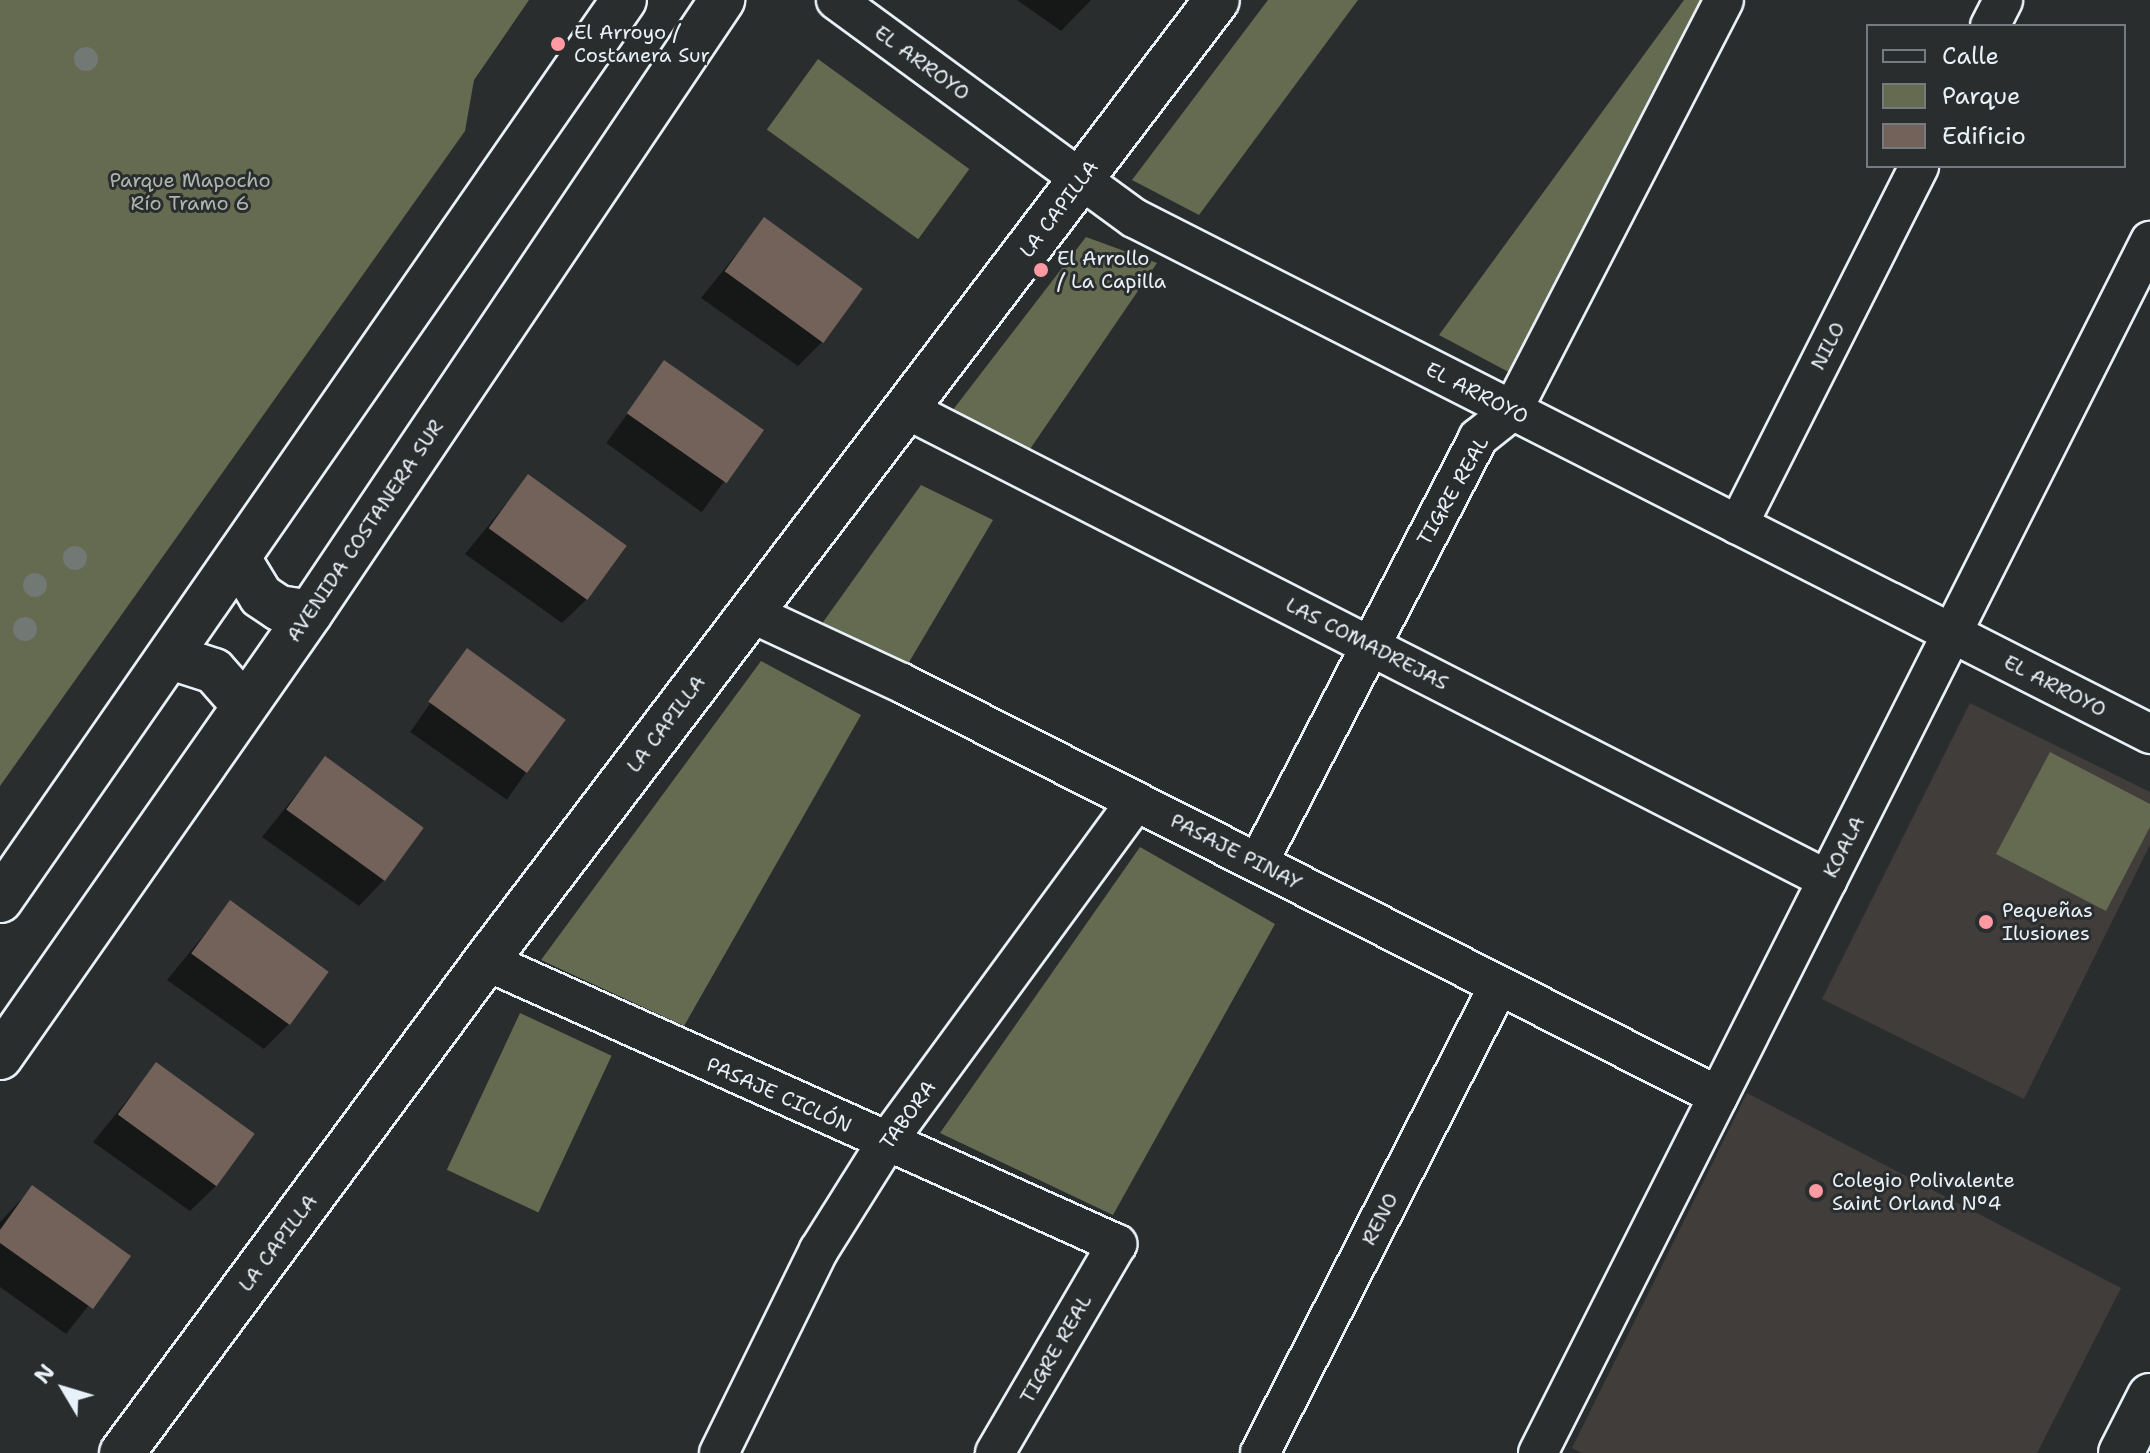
<!DOCTYPE html>
<html>
<head>
<meta charset="utf-8">
<style>
	body { margin:0 }
	#map { position:relative; width:2150px; height:1453px; overflow:hidden; background:#2a2d2e; font-family:"Shantell Sans",sans-serif }
	div>[style] { position:absolute }
	.built>* { inset:0; background:#403d3b }
	.green>* { inset:0; background:#656b51; transform-origin:0 0 }
	.shadow>* { inset:0; background:#0007; transform-origin:0 0 }
	.building>* { inset:0; background:#72625a; transform-origin:0 0 }
	.roads { filter:drop-shadow(2px 0 #e8f1f8) drop-shadow(-2px 0 #e8f1f8) drop-shadow(0 2px #e8f1f8) drop-shadow(0 -2px #e8f1f8) }
	.street>* { height:38px; margin:-19px; padding:0 19px; transform-origin:19px; border-radius:19px; background:#2a2d2e }
	.secondary>* { height:44px; margin:-22px; padding:0 22px; transform-origin:22px; border-radius:22px; background:#2a2d2e }
	.trees>* { width:24px; height:24px; margin:-12px; border-radius:50%; background:#727874 }
	.dots>* { width:22px; height:22px; translate:-50% -50%; box-sizing:border-box; border:4px solid #2a2d2e; border-radius:50% }
	span { translate:-50% -50%; white-space:nowrap; text-align:center; line-height:1.15; -webkit-text-stroke:6px #2a2d2e; paint-order:stroke }
	.poi-label { font-size:20px; color:#e8f1f8 }
	.left { translate:0 -50%; text-align:left }
	.street-label { font-size:20px; color:#e8f1f8 }
	.park-label { font-size:20px; color:#adb5ad }
	.legend { position:absolute; left:1866px; top:24px; width:260px; height:144px; box-sizing:border-box; background:#2a2d2e; border:2px solid #767b7f; margin:0; padding:10px 14px; list-style:none; font-size:24px; color:#e8f1f8 }
	.legend li { display:flex; align-items:center; gap:16px; height:40px }
	.legend b { width:40px; border:2px solid #767b7f }
	.north { position:absolute; left:24px; top:1349px; width:80px; height:80px; -webkit-text-stroke:6px #2a2d2e; paint-order:stroke; rotate:308deg; font-size:22px; font-weight:700; line-height:32px; text-align:center; color:#e8f1f8 }
	.north::after { content:''; display:block; margin:auto; width:28px; height:36px; background:#e8f1f8; clip-path:polygon(50% 0,100% 100%,50% 72%,0 100%) }
</style>
</head>
<body>
<div id="map">
	<div class="built">
		<div style="clip-path:polygon(1970px 703px,2150px 792px,2150px 845px,2024px 1099px,1822px 999px)"></div>
		<div style="clip-path:polygon(1747px 1093px,2121px 1288px,2037px 1453px,1582px 1453px,1572px 1448px)"></div>
	</div>
	<div class="green">
		<div style="clip-path:polygon(0 0,529px 0,474px 80px,465px 131px,0 786px)"></div>
		<div style="clip-path:polygon(1268px 0,1358px 0,1199px 215px,1132px 180px)"></div>
		<div style="clip-path:polygon(1684px 0,1733px 0,1533px 385px,1439px 335px)"></div>
		<div style="left:818px;top:59px;width:187px;height:87px;rotate:36deg"></div>
		<div style="clip-path:polygon(1086px 237px,1157px 263px,1028px 452px,949px 415px)"></div>
		<div style="clip-path:polygon(921px 485px,993px 520px,902px 674px,816px 632px)"></div>
		<div style="clip-path:polygon(761px 661px,861px 715px,684px 1026px,541px 960px)"></div>
		<div style="clip-path:polygon(2050px 752px,2150px 804px,2150px 827px,2106px 911px,1996px 854px)"></div>
		<div style="clip-path:polygon(1140px 847px,1275px 924px,1113px 1215px,940px 1133px)"></div>
		<div style="left:520px;top:1013px;width:101px;height:173px;rotate:25deg"></div>
	</div>
	<div class="shadow">
		<div style="clip-path:polygon(1017px 0,1091px 0,1061px 31px)"></div>
		<div style="clip-path:polygon(764px 220px,824px 340px,798px 366px,701px 298px)"></div>
		<div style="left:665px;top:362px;width:118px;height:100px;rotate:36deg"></div>
		<div style="clip-path:polygon(528px 477px,588px 598px,562px 623px,465px 554px)"></div>
		<div style="left:467px;top:651px;width:118px;height:99px;rotate:35deg"></div>
		<div style="clip-path:polygon(325px 759px,384px 880px,359px 906px,262px 837px)"></div>
		<div style="clip-path:polygon(230px 903px,290px 1023px,264px 1049px,167px 980px)"></div>
		<div style="clip-path:polygon(156px 1065px,216px 1186px,190px 1211px,93px 1142px)"></div>
		<div style="clip-path:polygon(32px 1188px,128px 1256px,66px 1334px,0 1287px,0 1222px)"></div>
	</div>
	<div class="building">
		<div style="left:764px;top:217px;width:122px;height:67px;rotate:36deg"></div>
		<div style="left:664px;top:360px;width:122px;height:65px;rotate:35deg"></div>
		<div style="left:528px;top:474px;width:122px;height:67px;rotate:36deg"></div>
		<div style="left:467px;top:648px;width:122px;height:66px;rotate:36deg"></div>
		<div style="left:325px;top:756px;width:122px;height:66px;rotate:36deg"></div>
		<div style="left:230px;top:900px;width:122px;height:66px;rotate:36deg"></div>
		<div style="left:156px;top:1062px;width:122px;height:65px;rotate:36deg"></div>
		<div style="clip-path:polygon(32px 1185px,131px 1256px,93px 1309px,0 1243px,0 1230px)"></div>
	</div>
	<div class="roads">
		<div class="street">
			<div style="left:836px;top:0;width:369px;rotate:36.2deg"></div>
			<div style="left:1134px;top:218px;width:1140px;rotate:26.92deg"></div>
			<div style="left:1990px;top:26px;width:29px;rotate:-63deg"></div>
			<div style="left:906px;top:409px;width:1035px;rotate:27.06deg"></div>
			<div style="left:1738px;top:525px;width:402px;rotate:-63.2deg"></div>
			<div style="left:751px;top:613px;width:166px;rotate:24.9deg"></div>
			<div style="left:902px;top:683px;width:915px;rotate:26.85deg"></div>
			<div style="left:1258px;top:863px;width:479px;rotate:-62.6deg"></div>
			<div style="left:1478px;top:438px;width:43px;rotate:-38.5deg"></div>
			<div style="left:1512px;top:411px;width:462px;rotate:-62.7deg"></div>
			<div style="left:486px;top:961px;width:692px;rotate:24.16deg"></div>
			<div style="left:1117px;top:1244px;width:242px;rotate:120.3deg"></div>
			<div style="left:719px;top:1453px;width:226px;rotate:-63.8deg"></div>
			<div style="left:819px;top:1250px;width:126px;rotate:-57.9deg"></div>
			<div style="left:886px;top:1143px;width:423px;rotate:-53.8deg"></div>
			<div style="left:1260px;top:1453px;width:525px;rotate:-62.95deg"></div>
			<div style="left:1538px;top:1453px;width:1358px;rotate:-63.21deg"></div>
		</div>
		<div class="secondary">
			<div style="left:239px;top:560px;width:42px;rotate:58.6deg"></div>
			<div style="left:261px;top:596px;width:22px;rotate:34deg"></div>
			<div style="left:279px;top:608px;width:31px;rotate:9deg"></div>
			<div style="left:171px;top:657px;width:45px;rotate:18deg"></div>
			<div style="left:214px;top:671px;width:45px;rotate:48.6deg"></div>
			<div style="left:0;top:900px;width:1095px;rotate:-55.27deg"></div>
			<div style="left:0;top:1057px;width:542px;rotate:-55.08deg"></div>
			<div style="left:310px;top:613px;width:739px;rotate:-56.09deg"></div>
			<div style="left:122px;top:1453px;width:612px;rotate:-53.5deg"></div>
			<div style="left:486px;top:961px;width:1207px;rotate:-52.74deg"></div>
			<div style="left:2121px;top:1453px;width:64px;rotate:-63deg"></div>
		</div>
	</div>
	<div class="trees">
		<div style="left:86px;top:59px"></div>
		<div style="left:75px;top:558px"></div>
		<div style="left:35px;top:585px"></div>
		<div style="left:25px;top:629px"></div>
	</div>
	<div class="dots">
		<div style="left:558px;top:44px;background:#ff9aa2"></div>
		<div style="left:1041px;top:270px;background:#ff9aa2"></div>
		<div style="left:1986px;top:922px;background:#ff9aa2"></div>
		<div style="left:1816px;top:1191px;background:#ff9aa2"></div>
	</div>
	<div class="poi-label">
		<span class="left" style="left:574px;top:44px">El Arroyo /<br>Costanera Sur</span>
		<span class="left" style="left:1057px;top:270px">El Arrollo<br>/ La Capilla</span>
		<span class="left" style="left:2002px;top:922px">Pequeñas<br>Ilusiones</span>
		<span class="left" style="left:1832px;top:1192px">Colegio Polivalente<br>Saint Orland Nº4</span>
	</div>
	<div class="street-label">
		<span style="left:922px;top:63px;rotate:36deg">EL ARROYO</span>
		<span style="left:1059px;top:209px;rotate:-53deg">LA CAPILLA</span>
		<span style="left:1828px;top:346px;rotate:-63deg">NILO</span>
		<span style="left:1477px;top:393px;rotate:27deg">EL ARROYO</span>
		<span style="left:1453px;top:491px;rotate:-60deg">TIGRE REAL</span>
		<span style="left:365px;top:531px;rotate:-56deg">AVENIDA COSTANERA SUR</span>
		<span style="left:1367px;top:644px;rotate:27deg">LAS COMADREJAS</span>
		<span style="left:2055px;top:686px;rotate:27deg">EL ARROYO</span>
		<span style="left:666px;top:724px;rotate:-53deg">LA CAPILLA</span>
		<span style="left:1844px;top:847px;rotate:-63deg">KOALA</span>
		<span style="left:1236px;top:852px;rotate:27deg">PASAJE PINAY</span>
		<span style="left:779px;top:1095px;rotate:24deg">PASAJE CICLÓN</span>
		<span style="left:908px;top:1115px;rotate:-54deg">TABORA</span>
		<span style="left:1380px;top:1219px;rotate:-63deg">RENO</span>
		<span style="left:278px;top:1243px;rotate:-53deg">LA CAPILLA</span>
		<span style="left:1056px;top:1349px;rotate:-60deg">TIGRE REAL</span>
	</div>
	<div class="park-label">
		<span style="left:190px;top:192px">Parque Mapocho<br>Río Tramo 6</span>
	</div>
	<ul class="legend">
	<li><b style="height:10px;background:#2a2d2e"></b>Calle</li>
	<li><b style="height:22px;background:#656b51"></b>Parque</li>
	<li><b style="height:22px;background:#72625a"></b>Edificio</li>
	</ul>
	<div class="north">N</div>
</div>
</body>
</html>
